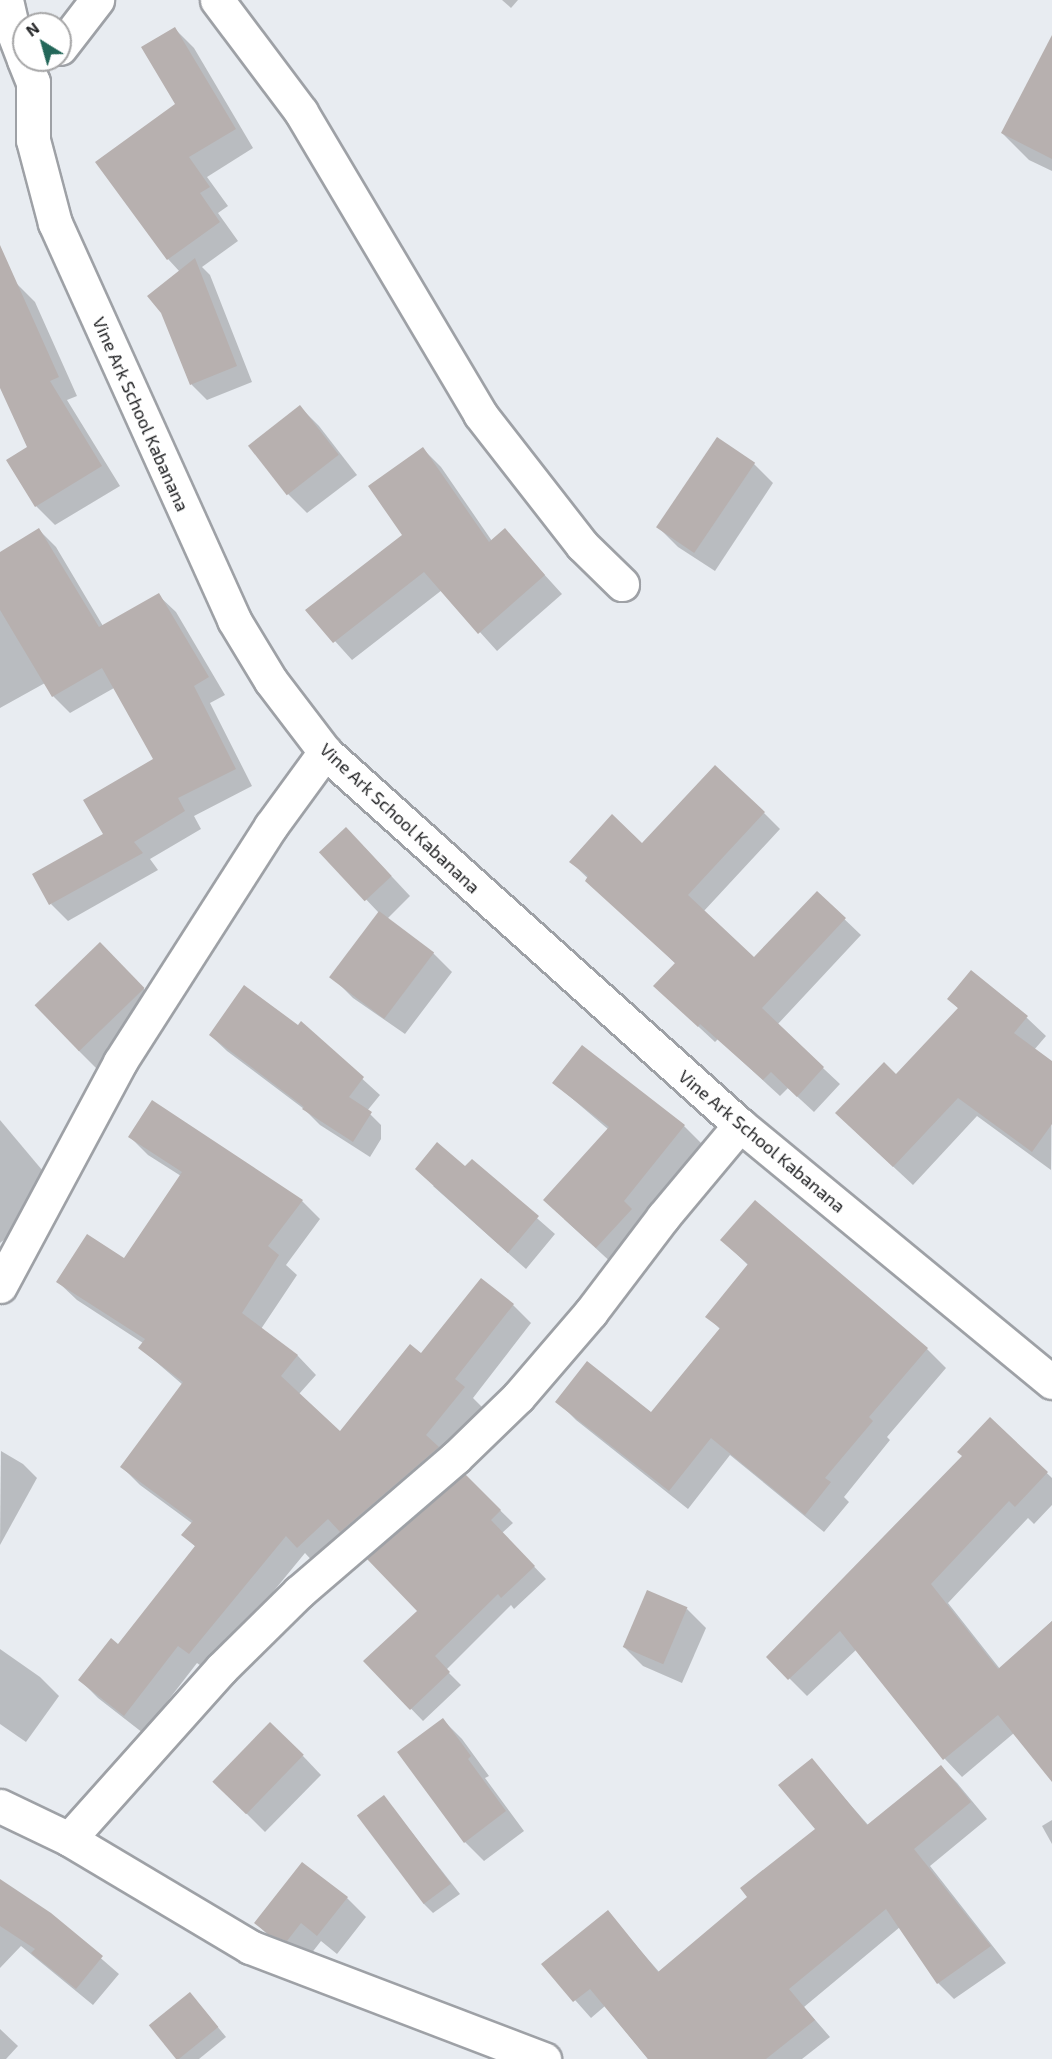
<!DOCTYPE html>
<html>
<head>
<meta charset="utf-8">
<style>
	body { margin:0 }
	#map { position:relative; width:1052px; height:2059px; overflow:hidden; background:#e8ecf1; font-family:"Exo 2",sans-serif }
	div>[style] { position:absolute }
	.shadow>* { inset:0; background:#0003 }
	.building>* { inset:0; background:#b7b0af; transform-origin:0 0 }
	.roads { filter:drop-shadow(2px 0 #9ea1a6) drop-shadow(-2px 0 #9ea1a6) drop-shadow(0 2px #9ea1a6) drop-shadow(0 -2px #9ea1a6) }
	.minor>* { height:33px; margin:-16.5px; padding:0 16.5px; transform-origin:16.5px; border-radius:16.5px; background:#fff }
	span { translate:-50% -50%; white-space:nowrap; text-align:center; line-height:1.15; -webkit-text-stroke:4.5px #fff; paint-order:stroke }
	.street-label { font-size:18px; color:#202123 }
	.north { position:absolute; left:12px; top:12px; width:60px; height:60px; box-sizing:border-box; background:#fff; border:2px solid #a6a6a7; border-radius:50%; rotate:323deg; font-size:16px; font-weight:700; line-height:24px; text-align:center; color:#202123 }
	.north::after { content:''; display:block; margin:auto; width:21px; height:27px; background:#236759; clip-path:polygon(50% 0,100% 100%,50% 72%,0 100%) }
</style>
</head>
<body>
<div id="map">
	<div class="shadow">
		<div style="clip-path:polygon(502px 0,518px 0,511px 8px)"></div>
		<div style="clip-path:polygon(175px 29px,194px 48px,253px 148px,207px 177px,228px 206px,218px 213px,238px 241px,202px 267px,210px 275px,252px 382px,207px 400px,192px 385px,162px 312px,180px 272px,168px 259px,177px 104px)"></div>
		<div style="clip-path:polygon(1052px 82px,1052px 171px,1029px 160px,1002px 133px)"></div>
		<div style="clip-path:polygon(0 275px,16px 283px,35px 302px,77px 396px,67px 400px,120px 486px,55px 525px,36px 506px,8px 460px,28px 448px,0 384px)"></div>
		<div style="clip-path:polygon(300px 407px,319px 426px,357px 475px,307px 513px,288px 494px,251px 446px)"></div>
		<div style="clip-path:polygon(718px 440px,754px 464px,773px 483px,715px 571px,678px 547px,659px 528px)"></div>
		<div style="clip-path:polygon(423px 449px,441px 467px,492px 541px,504px 530px,562px 594px,497px 651px,442px 590px,352px 660px,307px 610px,404px 535px)"></div>
		<div style="clip-path:polygon(39px 530px,56px 547px,103px 626px,158px 595px,176px 612px,225px 695px,210px 703px,252px 786px,194px 816px,201px 829px,150px 859px,158px 870px,68px 921px,51px 904px,105px 834px,155px 759px,114px 688px,70px 713px,53px 696px,45px 683px,0 708px,0 554px)"></div>
		<div style="clip-path:polygon(764px 813px,780px 829px,703px 912px,754px 959px,817px 893px,861px 935px,777px 1025px,840px 1084px,814px 1112px,788px 1088px,780px 1096px,718px 1039px,715px 1042px,672px 1002px,676px 964px,571px 862px)"></div>
		<div style="clip-path:polygon(365px 848px,410px 896px,387px 919px,433px 953px,452px 972px,405px 1034px,353px 998px,334px 979px,379px 913px,322px 853px)"></div>
		<div style="clip-path:polygon(119px 963px,162px 1008px,97px 1069px,78px 1050px)"></div>
		<div style="clip-path:polygon(949px 999px,1027px 1018px,1046px 1036px,1034px 1050px,1052px 1063px,1051px 1170px,977px 1116px,913px 1185px,856px 1132px,896px 1076px,959px 1009px)"></div>
		<div style="clip-path:polygon(301px 1023px,380px 1095px,367px 1111px,381px 1125px,381px 1139px,370px 1157px,320px 1125px,304px 1109px,227px 1051px,210px 1035px,298px 1027px)"></div>
		<div style="clip-path:polygon(554px 1083px,684px 1126px,703px 1145px,615px 1266px,564px 1219px,609px 1130px)"></div>
		<div style="clip-path:polygon(0 1120px,53px 1183px,32px 1218px,0 1243px)"></div>
		<div style="clip-path:polygon(130px 1137px,302px 1201px,320px 1219px,286px 1265px,297px 1275px,261px 1329px,298px 1356px,316px 1375px,299px 1394px,340px 1433px,421px 1355px,513px 1305px,531px 1323px,473px 1398px,482px 1407px,443px 1454px,316px 1565px,305px 1553px,208px 1671px,197px 1663px,143px 1733px,98px 1698px,80px 1680px,118px 1646px,196px 1547px,183px 1535px,193px 1524px,140px 1485px,122px 1467px,183px 1385px,140px 1348px,143px 1343px,77px 1300px,58px 1282px,124px 1260px,181px 1176px,148px 1155px)"></div>
		<div style="clip-path:polygon(472px 1161px,555px 1234px,526px 1269px,433px 1186px,465px 1169px)"></div>
		<div style="clip-path:polygon(722px 1240px,927px 1349px,946px 1368px,887px 1437px,890px 1440px,844px 1497px,849px 1502px,824px 1532px,730px 1455px,688px 1509px,576px 1420px,557px 1401px,652px 1414px,720px 1329px,707px 1316px,748px 1265px)"></div>
		<div style="clip-path:polygon(990px 1419px,1052px 1478px,1052px 1505px,1034px 1524px,1028px 1518px,948px 1603px,1000px 1669px,1052px 1621px,1052px 1778px,1014px 1733px,962px 1777px,945px 1759px,857px 1649px,807px 1696px,768px 1657px,964px 1456px)"></div>
		<div style="clip-path:polygon(1px 1451px,23px 1464px,37px 1478px,0 1545px)"></div>
		<div style="clip-path:polygon(465px 1476px,513px 1523px,502px 1533px,546px 1579px,514px 1609px,511px 1605px,446px 1670px,461px 1685px,423px 1721px,365px 1661px,419px 1611px)"></div>
		<div style="clip-path:polygon(687px 1609px,706px 1628px,682px 1683px,643px 1666px,624px 1647px)"></div>
		<div style="clip-path:polygon(0 1649px,40px 1677px,59px 1696px,26px 1742px,0 1724px)"></div>
		<div style="clip-path:polygon(443px 1720px,462px 1739px,489px 1776px,485px 1778px,524px 1831px,484px 1861px,465px 1842px)"></div>
		<div style="clip-path:polygon(303px 1756px,321px 1775px,265px 1832px,214px 1781px)"></div>
		<div style="clip-path:polygon(811px 1760px,869px 1826px,941px 1767px,957px 1783px,987px 1819px,930px 1866px,1006px 1963px,954px 1999px,938px 1983px,900px 1927px,804px 2007px,830px 2037px,802px 2059px,648px 2059px,605px 2006px,591px 2018px,543px 1964px,607px 1912px,660px 1973px,750px 1897px,817px 1829px)"></div>
		<div style="clip-path:polygon(384px 1797px,460px 1894px,433px 1913px,424px 1904px)"></div>
		<div style="clip-path:polygon(1052px 1820px,1052px 1844px,1042px 1826px)"></div>
		<div style="clip-path:polygon(0 1881px,50px 1914px,119px 1974px,93px 2005px,21px 1946px,0 1968px)"></div>
		<div style="clip-path:polygon(347px 1898px,366px 1917px,337px 1954px,321px 1941px,307px 1959px,275px 1942px,256px 1923px)"></div>
		<div style="clip-path:polygon(199px 2004px,226px 2037px,199px 2059px,178px 2059px,151px 2025px)"></div>
		<div style="clip-path:polygon(0 2029px,18px 2046px,6px 2059px,0 2059px)"></div>
	</div>
	<div class="building">
		<div style="clip-path:polygon(175px 27px,236px 129px,189px 157px,210px 187px,200px 193px,220px 222px,167px 260px,95px 162px,175px 104px,141px 47px)"></div>
		<div style="clip-path:polygon(1052px 35px,1052px 159px,1001px 133px)"></div>
		<div style="clip-path:polygon(0 245px,59px 377px,50px 381px,102px 466px,35px 507px,6px 460px,27px 447px,0 388px)"></div>
		<div style="clip-path:polygon(195px 258px,237px 366px,190px 385px,161px 313px,147px 296px)"></div>
		<div style="left:300px;top:405px;width:63px;height:66px;rotate:52deg"></div>
		<div style="left:717px;top:437px;width:46px;height:109px;rotate:34deg"></div>
		<div style="clip-path:polygon(423px 447px,489px 542px,505px 528px,545px 575px,478px 634px,424px 572px,333px 643px,305px 610px,402px 535px,368px 486px)"></div>
		<div style="clip-path:polygon(39px 528px,99px 627px,159px 593px,209px 677px,194px 686px,236px 769px,178px 798px,185px 811px,134px 842px,143px 853px,49px 905px,32px 874px,103px 834px,83px 800px,153px 759px,102px 668px,52px 697px,0 610px,0 552px)"></div>
		<div style="clip-path:polygon(715px 765px,765px 812px,688px 895px,754px 957px,817px 891px,846px 918px,762px 1008px,824px 1067px,797px 1097px,771px 1072px,763px 1080px,700px 1024px,698px 1027px,653px 986px,675px 963px,585px 881px,588px 876px,569px 862px,612px 814px,642px 843px)"></div>
		<div style="left:346px;top:827px;width:67px;height:37px;rotate:47deg"></div>
		<div style="left:379px;top:911px;width:69px;height:83px;rotate:37deg"></div>
		<div style="left:100px;top:942px;width:64px;height:91px;rotate:46deg"></div>
		<div style="clip-path:polygon(971px 970px,1028px 1016px,1014px 1033px,1052px 1061px,1052px 1124px,1032px 1152px,958px 1098px,893px 1167px,835px 1113px,884px 1062px,896px 1074px,958px 1008px,947px 999px)"></div>
		<div style="clip-path:polygon(244px 985px,298px 1025px,301px 1021px,364px 1077px,349px 1097px,372px 1112px,353px 1142px,302px 1109px,304px 1107px,209px 1035px)"></div>
		<div style="clip-path:polygon(582px 1045px,685px 1125px,624px 1201px,632px 1209px,596px 1248px,543px 1200px,609px 1127px,552px 1083px)"></div>
		<div style="clip-path:polygon(152px 1100px,303px 1200px,268px 1246px,279px 1255px,242px 1313px,298px 1355px,281px 1376px,340px 1431px,410px 1344px,421px 1353px,481px 1278px,514px 1304px,455px 1379px,465px 1387px,426px 1435px,439px 1447px,340px 1532px,328px 1519px,297px 1548px,286px 1536px,189px 1654px,178px 1646px,124px 1716px,78px 1680px,111px 1638px,118px 1644px,195px 1546px,181px 1535px,193px 1521px,120px 1467px,183px 1382px,138px 1348px,145px 1339px,56px 1282px,87px 1234px,124px 1258px,182px 1172px,128px 1137px)"></div>
		<div style="clip-path:polygon(437px 1142px,465px 1166px,472px 1159px,539px 1216px,508px 1253px,415px 1169px)"></div>
		<div style="clip-path:polygon(755px 1200px,928px 1348px,869px 1417px,873px 1421px,825px 1478px,831px 1482px,805px 1515px,711px 1438px,669px 1491px,555px 1402px,587px 1361px,651px 1412px,720px 1328px,705px 1317px,748px 1264px,720px 1240px)"></div>
		<div style="clip-path:polygon(990px 1417px,1048px 1472px,1015px 1507px,1009px 1501px,931px 1584px,998px 1669px,1052px 1621px,1052px 1782px,998px 1715px,943px 1760px,840px 1631px,788px 1680px,766px 1657px,962px 1456px,957px 1452px)"></div>
		<div style="clip-path:polygon(465px 1474px,501px 1510px,491px 1520px,535px 1566px,501px 1598px,498px 1594px,435px 1656px,450px 1672px,410px 1710px,363px 1661px,417px 1611px,367px 1559px)"></div>
		<div style="left:647px;top:1590px;width:44px;height:62px;rotate:23deg"></div>
		<div style="clip-path:polygon(443px 1718px,471px 1756px,468px 1759px,506px 1811px,464px 1843px,397px 1752px)"></div>
		<div style="left:270px;top:1722px;width:47px;height:83px;rotate:44deg"></div>
		<div style="clip-path:polygon(812px 1758px,867px 1825px,941px 1765px,971px 1802px,914px 1849px,991px 1946px,937px 1984px,886px 1909px,789px 1989px,815px 2020px,766px 2059px,648px 2059px,590px 1989px,573px 2002px,541px 1964px,608px 1910px,658px 1972px,747px 1897px,740px 1888px,815px 1829px,778px 1785px)"></div>
		<div style="left:384px;top:1795px;width:111px;height:34px;rotate:53deg"></div>
		<div style="clip-path:polygon(302px 1862px,348px 1897px,317px 1936px,301px 1923px,287px 1941px,268px 1934px,254px 1923px)"></div>
		<div style="clip-path:polygon(0 1879px,51px 1913px,103px 1956px,76px 1989px,31px 1953px,35px 1949px,0 1926px)"></div>
		<div style="left:190px;top:1992px;width:45px;height:53px;rotate:51deg"></div>
	</div>
	<div class="roads">
		<div class="minor">
			<div style="left:6px;top:0;width:32px;rotate:77deg"></div>
			<div style="left:13px;top:31px;width:30px;rotate:69deg"></div>
			<div style="left:217px;top:0;width:140px;rotate:53.1deg"></div>
			<div style="left:301px;top:112px;width:351px;rotate:59.3deg"></div>
			<div style="left:480px;top:414px;width:166px;rotate:52.1deg"></div>
			<div style="left:582px;top:545px;width:56px;rotate:44.3deg"></div>
			<div style="left:60px;top:48px;width:61px;rotate:-52.4deg"></div>
			<div style="left:24px;top:60px;width:24px;rotate:68deg"></div>
			<div style="left:33px;top:82px;width:58px;rotate:90deg"></div>
			<div style="left:33px;top:140px;width:86px;rotate:75.2deg"></div>
			<div style="left:55px;top:223px;width:435px;rotate:65.7deg"></div>
			<div style="left:234px;top:620px;width:71px;rotate:58.8deg"></div>
			<div style="left:271px;top:681px;width:89px;rotate:52.7deg"></div>
			<div style="left:325px;top:752px;width:558px;rotate:41.95deg"></div>
			<div style="left:740px;top:1125px;width:404px;rotate:39.5deg"></div>
			<div style="left:0;top:1286px;width:254px;rotate:-61.8deg"></div>
			<div style="left:120px;top:1062px;width:280px;rotate:-57.4deg"></div>
			<div style="left:271px;top:826px;width:92px;rotate:-53.9deg"></div>
			<div style="left:0;top:1806px;width:76px;rotate:25.6deg"></div>
			<div style="left:69px;top:1839px;width:211px;rotate:30.8deg"></div>
			<div style="left:250px;top:1947px;width:315px;rotate:20.9deg"></div>
			<div style="left:69px;top:1839px;width:229px;rotate:-48.2deg"></div>
			<div style="left:222px;top:1668px;width:108px;rotate:-44.6deg"></div>
			<div style="left:299px;top:1592px;width:206px;rotate:-40.7deg"></div>
			<div style="left:455px;top:1458px;width:88px;rotate:-44.1deg"></div>
			<div style="left:518px;top:1397px;width:112px;rotate:-49.3deg"></div>
			<div style="left:591px;top:1312px;width:119px;rotate:-52.8deg"></div>
			<div style="left:663px;top:1217px;width:120px;rotate:-50.1deg"></div>
		</div>
	</div>
	<div class="street-label">
		<span style="left:141px;top:414px;rotate:66deg">Vine Ark School Kabanana</span>
		<span style="left:400px;top:818px;rotate:43deg">Vine Ark School Kabanana</span>
		<span style="left:762px;top:1141px;rotate:40deg">Vine Ark School Kabanana</span>
	</div>
	<div class="north">N</div>
</div>
</body>
</html>
